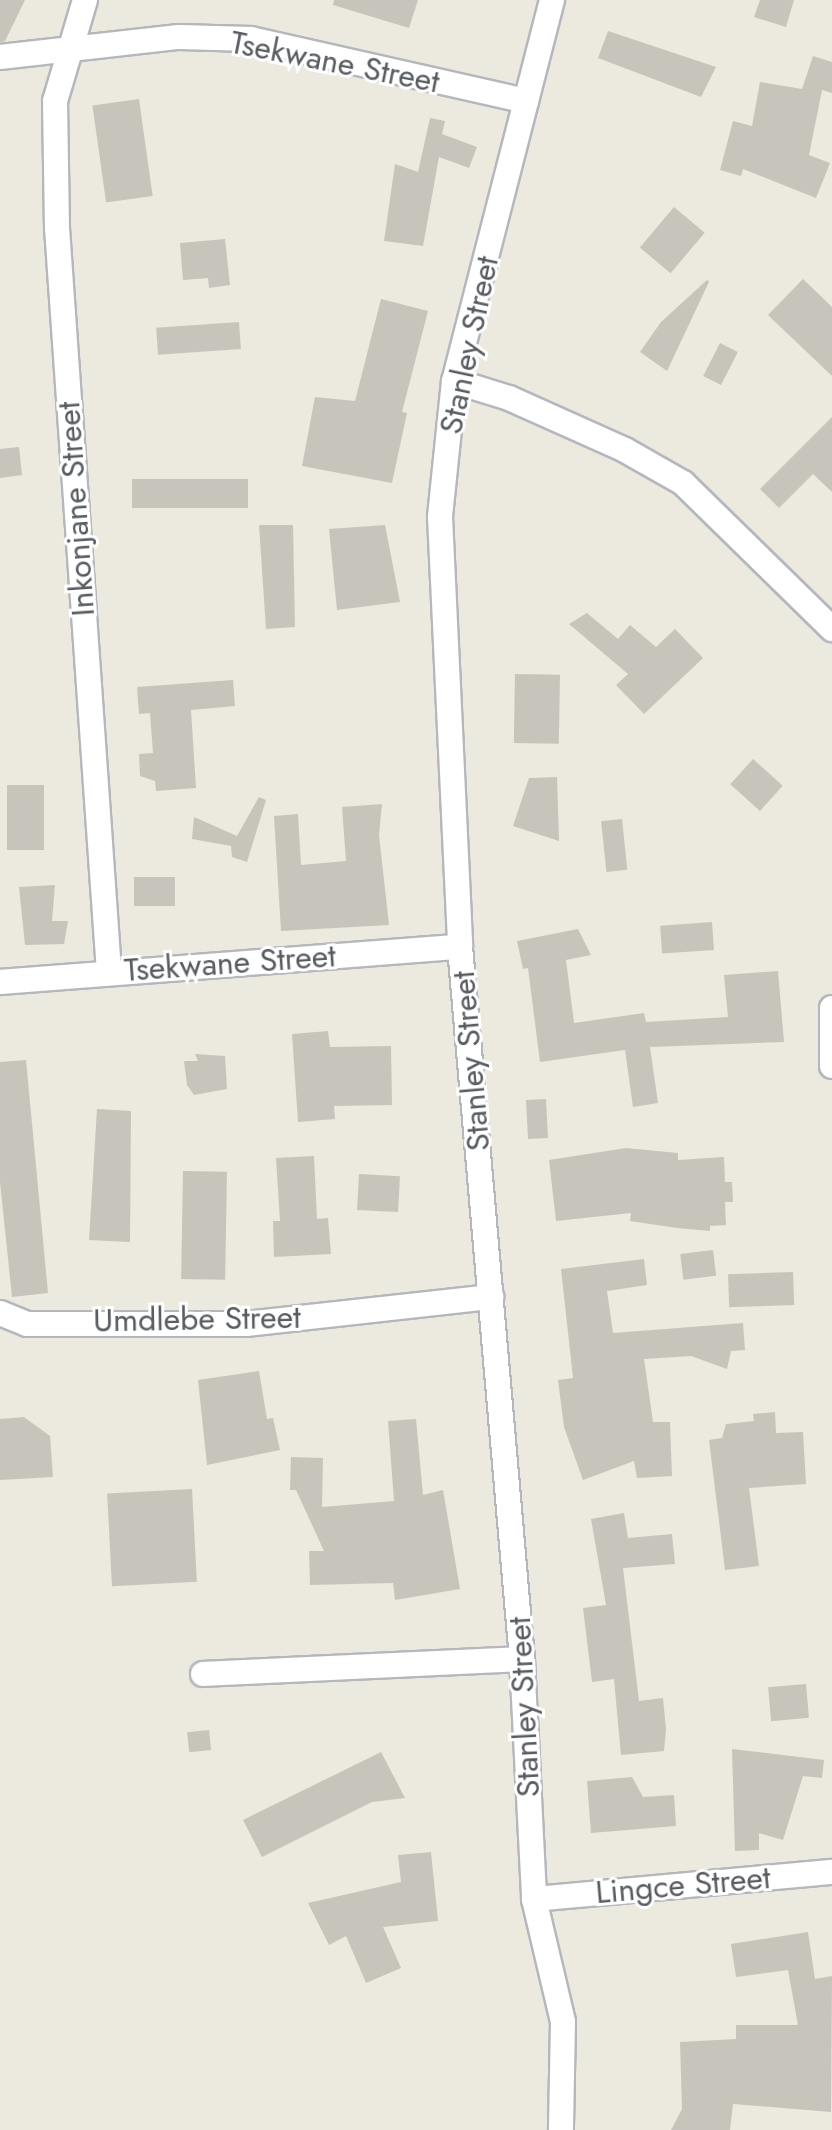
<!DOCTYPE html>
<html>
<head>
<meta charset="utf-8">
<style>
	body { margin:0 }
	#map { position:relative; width:832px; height:2130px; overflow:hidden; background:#ece9df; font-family:Jost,sans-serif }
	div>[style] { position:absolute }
	.building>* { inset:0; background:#c7c4bc; transform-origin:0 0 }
	.roads { filter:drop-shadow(2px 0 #b5b7bd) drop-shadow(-2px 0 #b5b7bd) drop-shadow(0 2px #b5b7bd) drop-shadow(0 -2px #b5b7bd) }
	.minor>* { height:24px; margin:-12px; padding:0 12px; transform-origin:12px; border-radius:12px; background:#fff }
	span { translate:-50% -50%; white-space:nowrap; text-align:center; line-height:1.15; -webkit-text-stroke:6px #fff; paint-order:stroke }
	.street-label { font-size:32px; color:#585c61 }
</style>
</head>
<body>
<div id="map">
	<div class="building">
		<div style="clip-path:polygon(0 0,25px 0,5px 41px,0 42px)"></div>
		<div style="clip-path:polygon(334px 0,418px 0,409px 28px,333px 5px)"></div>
		<div style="clip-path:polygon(760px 0,794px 0,786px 27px,754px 17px)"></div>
		<div style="clip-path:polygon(608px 31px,716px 67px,701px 97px,598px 58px)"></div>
		<div style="clip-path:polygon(813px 56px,832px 62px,832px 93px,822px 90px,809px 155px,830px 163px,816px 198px,743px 169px,741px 176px,720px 170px,733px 121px,752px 126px,760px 82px,802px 89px)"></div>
		<div style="left:139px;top:99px;width:98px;height:47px;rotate:82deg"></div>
		<div style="clip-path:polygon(430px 118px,445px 121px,442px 134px,477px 147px,469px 168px,439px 157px,423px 246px,384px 241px,395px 164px,418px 172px)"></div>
		<div style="left:674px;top:207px;width:40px;height:53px;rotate:40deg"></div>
		<div style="clip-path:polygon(225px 239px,230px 285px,209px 288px,208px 278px,183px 280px,180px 243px)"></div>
		<div style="clip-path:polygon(803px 279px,832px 307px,832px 376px,768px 315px)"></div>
		<div style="clip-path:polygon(707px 280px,709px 282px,667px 371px,640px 352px,661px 322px)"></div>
		<div style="clip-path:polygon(381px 299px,428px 311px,402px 412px,407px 413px,392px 483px,302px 466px,315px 397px,355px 401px)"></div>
		<div style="left:239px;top:322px;width:27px;height:83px;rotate:86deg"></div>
		<div style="left:720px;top:343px;width:20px;height:37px;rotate:27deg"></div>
		<div style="clip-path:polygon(832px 417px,832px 492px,813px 474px,779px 508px,760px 489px)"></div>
		<div style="clip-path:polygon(19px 447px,22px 475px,0 478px,0 449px)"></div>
		<div style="left:132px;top:479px;width:116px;height:29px"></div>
		<div style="clip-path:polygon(259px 525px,293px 525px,295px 627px,266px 629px)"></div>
		<div style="clip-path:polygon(385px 525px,400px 602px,337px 610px,329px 529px)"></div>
		<div style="clip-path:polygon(587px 613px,618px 639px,630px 625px,656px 647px,675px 629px,703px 658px,644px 714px,616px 685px,628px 674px,569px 624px)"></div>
		<div style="left:515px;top:674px;width:45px;height:69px;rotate:1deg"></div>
		<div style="clip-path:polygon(233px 680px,235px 706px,191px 710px,196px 788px,156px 791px,155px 781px,140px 776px,139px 754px,153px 753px,150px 713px,139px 714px,137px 687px)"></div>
		<div style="left:753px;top:759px;width:40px;height:34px;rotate:42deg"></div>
		<div style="clip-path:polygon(557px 777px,559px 841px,513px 826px,529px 778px)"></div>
		<div style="left:7px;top:785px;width:37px;height:65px"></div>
		<div style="clip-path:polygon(259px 797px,266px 800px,247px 862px,232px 857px,231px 846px,192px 839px,194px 817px,237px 836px)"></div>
		<div style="clip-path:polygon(382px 804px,379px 835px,389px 925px,281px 931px,274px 816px,298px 814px,301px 865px,346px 861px,342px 807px)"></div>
		<div style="left:622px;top:819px;width:51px;height:21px;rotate:84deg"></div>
		<div style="left:175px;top:877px;width:29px;height:41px;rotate:90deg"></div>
		<div style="clip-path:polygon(55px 885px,52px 921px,68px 921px,64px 944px,25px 945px,19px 887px)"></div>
		<div style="left:712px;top:922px;width:28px;height:52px;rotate:86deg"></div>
		<div style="clip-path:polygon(578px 929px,591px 955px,566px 960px,574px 1023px,644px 1013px,646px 1022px,728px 1017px,724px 975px,778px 971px,784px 1042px,650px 1047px,658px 1103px,633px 1107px,625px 1050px,540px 1062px,528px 968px,523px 969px,517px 941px)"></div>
		<div style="clip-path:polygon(328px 1031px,330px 1047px,391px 1046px,392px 1105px,334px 1106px,335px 1119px,298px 1122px,292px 1034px)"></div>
		<div style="clip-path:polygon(195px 1054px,225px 1056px,227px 1089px,194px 1095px,187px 1085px,184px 1061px,198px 1061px)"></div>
		<div style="clip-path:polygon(26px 1060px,48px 1293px,12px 1297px,0 1182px,0 1062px)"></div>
		<div style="left:546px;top:1099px;width:39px;height:20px;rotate:87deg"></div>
		<div style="clip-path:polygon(97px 1109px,131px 1111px,130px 1242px,89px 1240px)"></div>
		<div style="clip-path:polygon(626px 1148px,678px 1153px,678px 1160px,724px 1157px,725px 1182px,732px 1182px,733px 1202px,725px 1202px,726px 1225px,710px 1226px,710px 1231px,677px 1228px,630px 1221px,631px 1213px,556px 1221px,549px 1160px)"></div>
		<div style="clip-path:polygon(314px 1156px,317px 1219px,328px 1218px,331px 1254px,274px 1257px,273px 1221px,280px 1221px,276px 1158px)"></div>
		<div style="left:183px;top:1171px;width:44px;height:108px;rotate:1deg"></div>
		<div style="left:359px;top:1174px;width:41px;height:36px;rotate:3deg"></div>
		<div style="left:713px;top:1250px;width:26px;height:33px;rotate:83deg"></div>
		<div style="clip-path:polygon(644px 1259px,647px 1285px,607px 1291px,613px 1333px,743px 1323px,745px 1350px,731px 1351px,727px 1369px,691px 1356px,644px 1359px,653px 1422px,670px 1422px,672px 1476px,637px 1478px,634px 1461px,583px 1480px,564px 1427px,558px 1380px,573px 1378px,561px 1269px)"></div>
		<div style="left:793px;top:1272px;width:33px;height:65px;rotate:88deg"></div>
		<div style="clip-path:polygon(259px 1371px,267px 1419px,273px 1418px,280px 1450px,207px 1465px,198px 1380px)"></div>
		<div style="clip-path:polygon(775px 1412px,776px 1433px,803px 1432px,806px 1484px,749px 1488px,759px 1566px,725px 1570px,709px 1440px,722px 1438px,726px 1424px,754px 1421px,753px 1414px)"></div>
		<div style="clip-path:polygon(24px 1417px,50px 1436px,53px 1477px,0 1480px,0 1419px)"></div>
		<div style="clip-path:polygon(416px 1419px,423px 1495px,443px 1490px,460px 1589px,395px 1600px,393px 1583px,310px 1585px,309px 1551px,324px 1551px,296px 1490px,290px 1490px,291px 1457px,323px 1458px,322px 1507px,394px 1501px,388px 1421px)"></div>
		<div style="left:192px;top:1489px;width:93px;height:85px;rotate:87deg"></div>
		<div style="clip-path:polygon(624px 1513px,628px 1538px,672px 1534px,675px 1564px,623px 1568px,639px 1701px,663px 1698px,666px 1729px,664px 1751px,621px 1755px,614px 1679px,592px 1682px,583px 1608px,606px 1605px,591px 1519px)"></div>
		<div style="left:806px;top:1684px;width:34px;height:38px;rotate:85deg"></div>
		<div style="left:209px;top:1730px;width:20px;height:22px;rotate:84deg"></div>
		<div style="clip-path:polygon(732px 1749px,824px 1760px,822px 1778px,803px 1776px,783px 1840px,759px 1833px,759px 1850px,735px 1851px)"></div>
		<div style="clip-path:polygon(381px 1752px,405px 1798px,372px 1802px,262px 1857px,243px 1820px)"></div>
		<div style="clip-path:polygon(632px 1777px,643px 1797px,674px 1795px,676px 1826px,591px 1833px,587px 1781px)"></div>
		<div style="clip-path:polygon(431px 1852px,438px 1921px,383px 1927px,401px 1968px,366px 1983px,346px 1936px,329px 1945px,308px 1903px,401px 1882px,398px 1855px)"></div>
		<div style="clip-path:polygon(808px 1932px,815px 1979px,832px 1976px,831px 2112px,733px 2104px,730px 2130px,671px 2130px,682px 2109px,680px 2042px,736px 2039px,736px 2025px,798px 2025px,788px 1970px,736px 1977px,731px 1944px)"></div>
	</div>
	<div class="roads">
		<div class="minor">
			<div style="left:85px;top:0;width:105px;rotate:106.5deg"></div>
			<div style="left:55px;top:101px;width:127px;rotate:89.1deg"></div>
			<div style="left:57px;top:228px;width:745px;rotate:86deg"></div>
			<div style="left:552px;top:0;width:393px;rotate:104.4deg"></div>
			<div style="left:454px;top:381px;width:137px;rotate:95.9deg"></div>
			<div style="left:440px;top:517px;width:430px;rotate:87.3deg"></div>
			<div style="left:460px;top:947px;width:715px;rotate:85.02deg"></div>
			<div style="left:522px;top:1659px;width:240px;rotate:87.1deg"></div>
			<div style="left:534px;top:1899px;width:126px;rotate:76.7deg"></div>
			<div style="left:563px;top:2022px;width:108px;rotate:91.1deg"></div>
			<div style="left:0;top:57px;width:180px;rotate:-6.4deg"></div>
			<div style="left:179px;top:37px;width:72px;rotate:1.6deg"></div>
			<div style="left:251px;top:39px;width:282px;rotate:12.7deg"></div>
			<div style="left:454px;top:381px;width:58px;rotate:17.2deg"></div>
			<div style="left:509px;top:398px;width:127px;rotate:24.1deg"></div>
			<div style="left:625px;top:450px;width:67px;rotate:29.6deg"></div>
			<div style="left:683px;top:483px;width:209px;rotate:44.4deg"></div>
			<div style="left:0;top:982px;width:461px;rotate:-4.4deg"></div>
			<div style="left:832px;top:1008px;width:58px;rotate:90deg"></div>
			<div style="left:0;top:1313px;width:29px;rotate:22deg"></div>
			<div style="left:27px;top:1324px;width:219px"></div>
			<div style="left:246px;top:1324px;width:247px;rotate:-6.3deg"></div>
			<div style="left:203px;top:1674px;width:319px;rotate:-2.7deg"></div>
			<div style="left:534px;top:1899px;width:299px;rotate:-5.2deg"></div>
		</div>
	</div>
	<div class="street-label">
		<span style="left:335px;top:62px;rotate:11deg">Tsekwane Street</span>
		<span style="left:469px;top:345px;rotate:-78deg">Stanley Street</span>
		<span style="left:76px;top:509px;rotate:-94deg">Inkonjane Street</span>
		<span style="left:230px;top:963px;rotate:-4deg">Tsekwane Street</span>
		<span style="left:471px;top:1061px;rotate:-95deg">Stanley Street</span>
		<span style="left:197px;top:1319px;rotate:-1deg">Umdlebe Street</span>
		<span style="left:524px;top:1707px;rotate:-93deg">Stanley Street</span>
		<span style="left:683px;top:1885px;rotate:-5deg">Lingce Street</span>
	</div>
</div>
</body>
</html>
